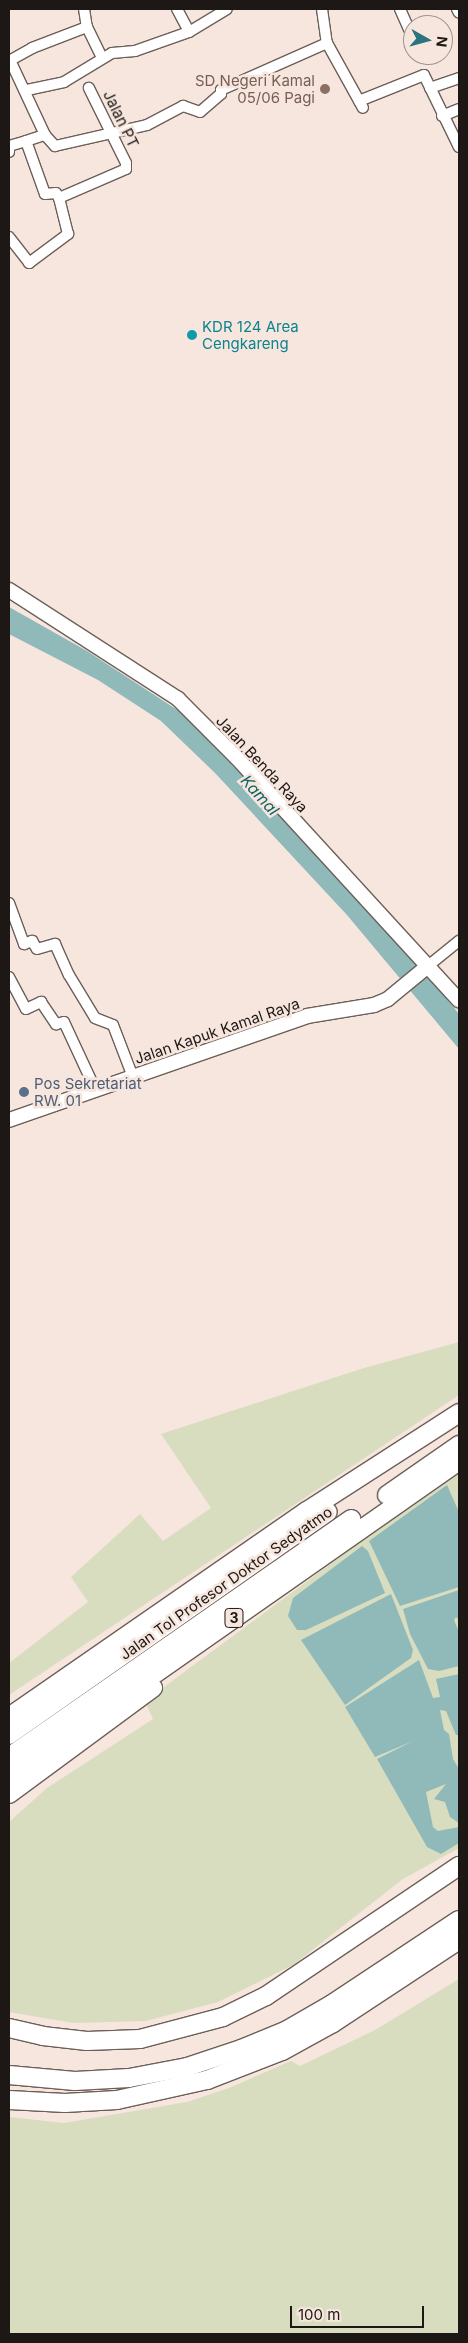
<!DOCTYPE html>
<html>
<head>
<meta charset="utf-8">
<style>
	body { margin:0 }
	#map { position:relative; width:468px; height:2343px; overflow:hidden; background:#f6e6de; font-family:Inter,sans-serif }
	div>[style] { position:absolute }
	.green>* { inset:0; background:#d9ddbf }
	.water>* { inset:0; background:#90b9ba }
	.roads { filter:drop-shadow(1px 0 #6c5f58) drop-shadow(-1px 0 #6c5f58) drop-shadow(0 1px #6c5f58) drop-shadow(0 -1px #6c5f58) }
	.street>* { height:10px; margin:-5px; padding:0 5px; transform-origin:5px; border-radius:5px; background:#fff }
	.secondary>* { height:14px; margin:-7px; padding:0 7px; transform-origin:7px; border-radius:7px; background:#fff }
	.highway>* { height:18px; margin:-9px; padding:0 9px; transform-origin:9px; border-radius:9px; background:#fff }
	.dots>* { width:14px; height:14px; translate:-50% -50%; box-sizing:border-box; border:2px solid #f6e6de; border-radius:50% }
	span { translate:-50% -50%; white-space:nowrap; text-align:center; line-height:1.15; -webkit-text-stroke:5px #f6e6de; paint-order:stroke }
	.shield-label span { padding:1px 4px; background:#f6e6de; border:1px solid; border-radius:4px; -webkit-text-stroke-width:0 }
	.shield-label { font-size:14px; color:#1d1815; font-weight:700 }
	.education-label { font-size:15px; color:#785e54 }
	.right { translate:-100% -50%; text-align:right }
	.street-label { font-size:15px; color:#1d1815 }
	.culture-label { font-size:15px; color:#0d838f }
	.left { translate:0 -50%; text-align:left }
	.service-label { font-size:15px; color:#4e5e75 }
	.water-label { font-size:16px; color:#0f6467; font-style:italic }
	.frame { position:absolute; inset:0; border:10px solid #1d1815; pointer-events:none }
	.north { position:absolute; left:403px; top:15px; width:50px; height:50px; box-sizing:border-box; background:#f6e6de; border:1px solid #9f948e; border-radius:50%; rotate:97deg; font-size:14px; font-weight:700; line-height:20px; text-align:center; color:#1d1815 }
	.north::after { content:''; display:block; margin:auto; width:18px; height:22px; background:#2c737f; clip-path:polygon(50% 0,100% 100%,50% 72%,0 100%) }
	.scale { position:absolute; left:290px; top:2306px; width:134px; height:22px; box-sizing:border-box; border:2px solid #1d1815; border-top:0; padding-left:6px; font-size:15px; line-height:18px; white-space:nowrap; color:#1d1815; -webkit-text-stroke:4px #f6e6de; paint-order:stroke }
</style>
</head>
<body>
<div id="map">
	<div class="green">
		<div style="clip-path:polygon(459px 1342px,459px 1395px,9px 1695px,9px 1663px,88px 1602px,71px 1577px,140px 1514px,163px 1541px,211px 1508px,161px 1434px,364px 1368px)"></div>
		<div style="clip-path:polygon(459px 1469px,459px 1848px,403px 1879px,293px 1965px,218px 2002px,146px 2021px,73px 2023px,9px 2012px,9px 1822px,47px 1788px,153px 1719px,145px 1701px)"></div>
		<div style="clip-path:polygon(459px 1979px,459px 2334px,9px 2334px,9px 2117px,64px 2123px,187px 2102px,229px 2088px,291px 2061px,300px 2066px,375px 2030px)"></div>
	</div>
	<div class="water">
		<div style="clip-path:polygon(9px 607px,87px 651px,182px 713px,380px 919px,459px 1014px,459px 1049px,347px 915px,215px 773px,161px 721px,98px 680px,9px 634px)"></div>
		<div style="clip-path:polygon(447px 1485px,459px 1512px,459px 1587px,400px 1606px,369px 1541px)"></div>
		<div style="clip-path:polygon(362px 1546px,368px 1551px,385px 1593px,306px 1630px,297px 1630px,288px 1616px,293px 1598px)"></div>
		<div style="clip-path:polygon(459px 1590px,459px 1620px,456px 1617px,454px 1620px,459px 1632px,459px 1666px,439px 1671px,428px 1669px,410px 1634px,403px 1609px)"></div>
		<div style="clip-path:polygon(391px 1594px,413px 1650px,411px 1658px,345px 1705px,301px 1640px)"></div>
		<div style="clip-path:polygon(419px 1660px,433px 1698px,440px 1697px,436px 1679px,459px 1674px,459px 1735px,456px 1735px,446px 1711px,440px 1710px,444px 1730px,449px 1734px,453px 1759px,459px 1769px,459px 1823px,450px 1817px,445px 1802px,434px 1799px,446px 1784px,426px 1792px,433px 1827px,438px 1831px,459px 1827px,459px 1843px,441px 1854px,427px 1847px,377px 1759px,413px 1741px,375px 1757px,345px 1707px)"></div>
	</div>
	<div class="roads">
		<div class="street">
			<div style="left:84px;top:9px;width:18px;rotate:81deg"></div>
			<div style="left:87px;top:27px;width:34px;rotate:64deg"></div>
			<div style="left:177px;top:9px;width:26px;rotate:62deg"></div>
			<div style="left:322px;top:9px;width:34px;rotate:82deg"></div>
			<div style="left:327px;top:43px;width:74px;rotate:61deg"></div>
			<div style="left:400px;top:9px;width:22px;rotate:66deg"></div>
			<div style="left:457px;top:9px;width:4px;rotate:63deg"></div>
			<div style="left:10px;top:60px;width:83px;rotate:65deg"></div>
			<div style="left:45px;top:135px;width:15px;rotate:48deg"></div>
			<div style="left:55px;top:146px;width:94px;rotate:-12.9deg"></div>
			<div style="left:147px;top:125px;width:41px;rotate:-27.8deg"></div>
			<div style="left:183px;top:106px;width:18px;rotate:19deg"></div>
			<div style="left:200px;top:112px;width:28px;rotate:-41deg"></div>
			<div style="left:221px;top:94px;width:4px;rotate:-90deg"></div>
			<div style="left:221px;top:90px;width:116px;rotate:-23.9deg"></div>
			<div style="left:9px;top:61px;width:26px;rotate:-29deg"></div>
			<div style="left:32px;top:48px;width:59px;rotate:-20.9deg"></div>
			<div style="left:430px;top:88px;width:31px;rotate:-19deg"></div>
			<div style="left:27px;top:90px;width:38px;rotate:-12deg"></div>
			<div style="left:64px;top:82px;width:56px;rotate:-31.1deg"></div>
			<div style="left:112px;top:53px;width:23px;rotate:-5deg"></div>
			<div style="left:135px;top:51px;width:57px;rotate:-19.4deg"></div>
			<div style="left:189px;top:32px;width:44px;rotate:-31.2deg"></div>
			<div style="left:359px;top:101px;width:70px;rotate:-21.8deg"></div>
			<div style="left:424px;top:75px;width:80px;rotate:64.1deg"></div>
			<div style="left:442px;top:116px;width:18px;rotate:-22deg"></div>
			<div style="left:26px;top:141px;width:20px;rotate:-18deg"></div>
			<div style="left:9px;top:152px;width:6px;rotate:-90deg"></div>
			<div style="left:9px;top:146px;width:18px;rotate:-16deg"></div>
			<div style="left:26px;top:141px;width:56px;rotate:70.3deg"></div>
			<div style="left:45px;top:194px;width:11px;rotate:-5deg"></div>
			<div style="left:56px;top:193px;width:6px;rotate:59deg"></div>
			<div style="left:9px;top:237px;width:33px;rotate:52deg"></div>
			<div style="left:29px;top:263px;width:49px;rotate:-36.6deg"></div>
			<div style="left:68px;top:234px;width:37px;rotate:-104deg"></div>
			<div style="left:59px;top:198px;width:73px;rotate:-23.4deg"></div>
			<div style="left:126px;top:169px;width:6px;rotate:-90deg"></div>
			<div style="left:126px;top:163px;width:84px;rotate:-116.3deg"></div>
			<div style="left:9px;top:903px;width:44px;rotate:69.9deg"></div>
			<div style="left:24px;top:944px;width:9px;rotate:-21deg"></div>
			<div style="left:32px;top:941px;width:9px;rotate:58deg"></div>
			<div style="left:37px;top:949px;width:19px;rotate:-16deg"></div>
			<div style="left:55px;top:944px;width:34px;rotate:66deg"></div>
			<div style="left:69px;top:975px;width:50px;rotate:58.8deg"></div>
			<div style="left:95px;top:1018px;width:19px;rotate:21deg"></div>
			<div style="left:113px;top:1025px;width:56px;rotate:69deg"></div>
			<div style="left:428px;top:966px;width:40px;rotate:-39deg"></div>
			<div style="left:9px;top:977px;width:36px;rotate:62deg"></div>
			<div style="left:26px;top:1009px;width:17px;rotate:-25deg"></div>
			<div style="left:41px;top:1002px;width:27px;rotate:56deg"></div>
			<div style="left:56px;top:1024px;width:8px;rotate:-14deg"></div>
			<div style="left:64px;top:1022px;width:76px;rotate:65.1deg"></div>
		</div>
		<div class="secondary">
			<div style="left:9px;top:590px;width:201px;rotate:32.8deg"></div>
			<div style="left:178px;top:699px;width:82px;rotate:45deg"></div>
			<div style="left:236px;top:757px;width:330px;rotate:47.5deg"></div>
			<div style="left:9px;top:1120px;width:316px;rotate:-19.2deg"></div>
			<div style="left:307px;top:1016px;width:68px;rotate:-9.3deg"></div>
			<div style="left:374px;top:1005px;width:15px;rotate:-23deg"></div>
			<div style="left:388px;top:999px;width:52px;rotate:-39.5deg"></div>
		</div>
		<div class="highway">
			<div style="left:387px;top:1495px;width:88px;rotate:-34.8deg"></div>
			<div style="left:9px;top:1717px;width:362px;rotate:-34.7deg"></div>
			<div style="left:307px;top:1511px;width:181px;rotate:-32.8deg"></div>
			<div style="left:9px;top:1735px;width:389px;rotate:-35deg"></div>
			<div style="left:9px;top:1757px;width:417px;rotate:-34.8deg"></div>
			<div style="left:9px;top:1776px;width:549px;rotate:-34.99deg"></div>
			<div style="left:9px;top:1794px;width:179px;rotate:-36.4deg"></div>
			<div style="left:9px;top:2028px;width:35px;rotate:13deg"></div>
			<div style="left:43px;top:2036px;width:44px;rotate:6.5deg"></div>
			<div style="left:87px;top:2041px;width:53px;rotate:-2.2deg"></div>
			<div style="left:140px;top:2039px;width:86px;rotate:-14.8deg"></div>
			<div style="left:223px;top:2017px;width:48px;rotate:-26deg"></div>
			<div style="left:266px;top:1996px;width:233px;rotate:-34deg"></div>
			<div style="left:9px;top:2075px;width:66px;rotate:5.2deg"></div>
			<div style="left:75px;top:2081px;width:54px;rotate:-3.2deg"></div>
			<div style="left:129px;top:2078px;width:59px;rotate:-10.7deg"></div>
			<div style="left:187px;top:2067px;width:57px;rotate:-18.4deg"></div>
			<div style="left:241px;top:2049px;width:50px;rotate:-22.4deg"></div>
			<div style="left:287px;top:2030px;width:52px;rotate:-30deg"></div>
			<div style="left:332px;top:2004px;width:152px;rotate:-33.5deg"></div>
			<div style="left:9px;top:2100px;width:56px;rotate:3.1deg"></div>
			<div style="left:65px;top:2103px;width:52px;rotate:-3.3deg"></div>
			<div style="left:117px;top:2100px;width:92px;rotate:-12.5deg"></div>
			<div style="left:207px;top:2080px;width:80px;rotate:-21.1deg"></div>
			<div style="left:282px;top:2051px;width:58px;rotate:-28.8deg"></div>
			<div style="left:333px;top:2023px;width:151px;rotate:-33.4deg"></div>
		</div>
	</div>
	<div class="dots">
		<div style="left:325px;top:89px;background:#8d6e63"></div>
		<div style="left:192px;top:335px;background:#0f9aa8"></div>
		<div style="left:24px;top:1092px;background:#5c6f8a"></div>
	</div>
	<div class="shield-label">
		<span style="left:234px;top:1618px">3</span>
	</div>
	<div class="education-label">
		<span class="right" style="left:315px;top:89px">SD Negeri Kamal<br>05/06 Pagi</span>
	</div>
	<div class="street-label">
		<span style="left:121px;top:119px;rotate:64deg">Jalan PT</span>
		<span style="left:262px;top:764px;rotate:47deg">Jalan Benda Raya</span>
		<span style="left:217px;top:1031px;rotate:-19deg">Jalan Kapuk Kamal Raya</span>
		<span style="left:226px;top:1583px;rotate:-35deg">Jalan Tol Profesor Doktor Sedyatmo</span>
	</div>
	<div class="culture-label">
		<span class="left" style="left:202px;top:335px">KDR 124 Area<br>Cengkareng</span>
	</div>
	<div class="service-label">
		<span class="left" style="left:34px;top:1092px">Pos Sekretariat<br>RW. 01</span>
	</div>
	<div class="water-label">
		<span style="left:260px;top:795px;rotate:48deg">Kamal</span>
	</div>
	<div class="frame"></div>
	<div class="north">N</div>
	<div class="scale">100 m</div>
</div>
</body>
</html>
